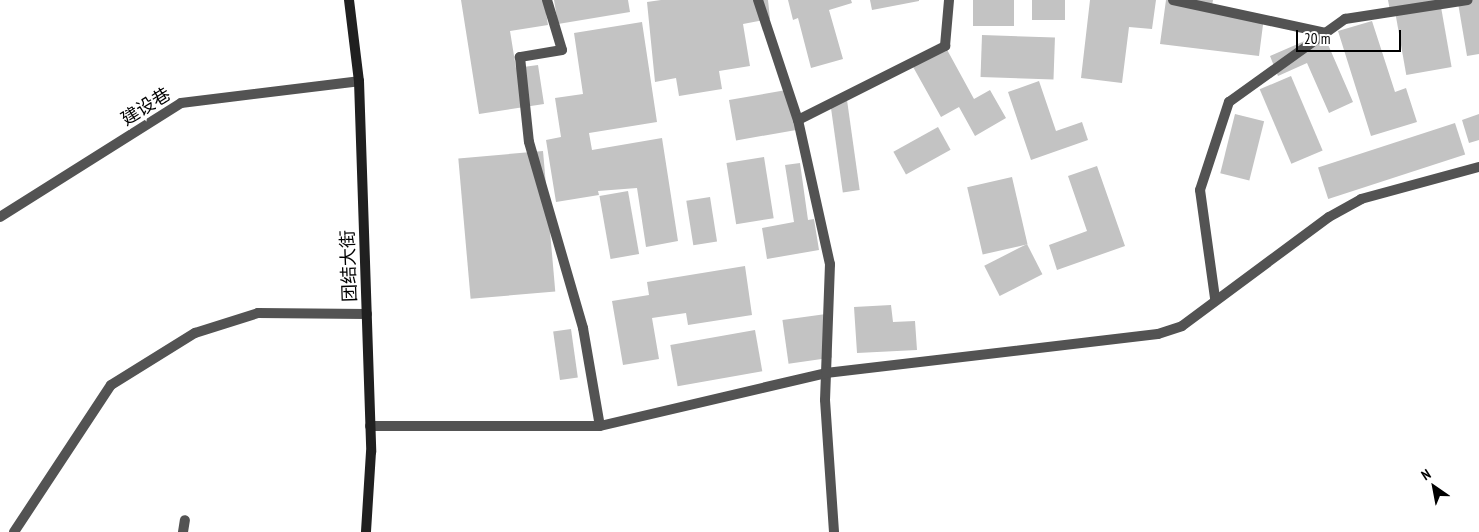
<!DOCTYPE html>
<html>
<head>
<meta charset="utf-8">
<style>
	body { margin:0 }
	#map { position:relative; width:1479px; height:532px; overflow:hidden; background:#fff; font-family:"PT Sans Narrow","Noto Sans SC",sans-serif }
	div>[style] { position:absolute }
	.building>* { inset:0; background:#c3c3c3; transform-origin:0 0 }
	.service>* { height:10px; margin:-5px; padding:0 5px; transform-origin:5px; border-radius:5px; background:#535353 }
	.minor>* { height:10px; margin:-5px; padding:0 5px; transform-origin:5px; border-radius:5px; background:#535353 }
	.secondary>* { height:10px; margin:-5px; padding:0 5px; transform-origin:5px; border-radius:5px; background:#202020 }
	span { translate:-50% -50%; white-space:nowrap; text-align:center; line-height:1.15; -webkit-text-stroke:5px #fff; paint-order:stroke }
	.street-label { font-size:18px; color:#000 }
	.north { position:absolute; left:1409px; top:462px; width:50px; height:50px; -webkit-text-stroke:4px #fff; paint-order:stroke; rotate:327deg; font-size:14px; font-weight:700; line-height:20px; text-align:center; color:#000 }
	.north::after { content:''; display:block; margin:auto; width:18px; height:22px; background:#000; clip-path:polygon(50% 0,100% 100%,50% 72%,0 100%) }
	.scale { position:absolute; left:1296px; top:30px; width:105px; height:22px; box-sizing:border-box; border:2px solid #000; border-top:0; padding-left:6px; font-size:15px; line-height:18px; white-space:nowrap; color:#000; -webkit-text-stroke:4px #fff; paint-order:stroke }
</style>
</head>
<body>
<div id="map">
	<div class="building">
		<div style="clip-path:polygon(461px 0,544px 0,548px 25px,510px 31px,516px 68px,538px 65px,544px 104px,479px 114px)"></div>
		<div style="clip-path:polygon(554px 0,628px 0,630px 12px,558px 24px)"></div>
		<div style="clip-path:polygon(661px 0,768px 0,770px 19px,743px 24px,750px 66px,719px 71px,722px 89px,679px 96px,676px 78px,655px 82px,647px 2px)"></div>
		<div style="clip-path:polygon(788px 0,851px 0,852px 3px,829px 10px,843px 59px,811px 68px,798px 18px,793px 20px)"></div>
		<div style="clip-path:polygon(870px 0,919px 0,919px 1px,872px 10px)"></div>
		<div style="left:973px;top:0;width:41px;height:26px"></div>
		<div style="left:1032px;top:0;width:33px;height:20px"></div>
		<div style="clip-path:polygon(1090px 0,1156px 0,1152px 29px,1129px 27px,1122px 83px,1081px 78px)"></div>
		<div style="clip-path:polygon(1166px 0,1213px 0,1211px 11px,1264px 17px,1259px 56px,1160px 44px)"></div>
		<div style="clip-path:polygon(1388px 0,1441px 0,1390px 11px)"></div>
		<div style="clip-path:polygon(1463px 0,1479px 0,1479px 54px,1467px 56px,1458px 3px)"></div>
		<div style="left:1441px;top:7px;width:61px;height:46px;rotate:80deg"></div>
		<div style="clip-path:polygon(1372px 21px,1395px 92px,1406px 88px,1417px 122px,1371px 136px,1338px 31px)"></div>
		<div style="clip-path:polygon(642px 22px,657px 122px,589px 133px,592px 150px,662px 138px,678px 241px,646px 247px,637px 188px,598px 191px,599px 195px,556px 202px,546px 140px,561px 137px,555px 98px,583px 94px,574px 33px)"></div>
		<div style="clip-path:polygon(1323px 33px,1353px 102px,1329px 113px,1307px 63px,1278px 76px,1270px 56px)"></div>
		<div style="left:982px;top:35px;width:73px;height:42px;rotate:2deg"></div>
		<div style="clip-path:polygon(945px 46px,974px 99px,990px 90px,1006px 118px,975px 136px,959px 107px,941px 117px,912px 65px)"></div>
		<div style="left:1291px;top:76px;width:81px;height:34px;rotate:67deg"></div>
		<div style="clip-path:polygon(1039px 81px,1056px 131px,1082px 122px,1088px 140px,1031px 160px,1008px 92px)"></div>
		<div style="left:792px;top:89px;width:41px;height:64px;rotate:80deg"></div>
		<div style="left:847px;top:100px;width:91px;height:17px;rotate:82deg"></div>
		<div style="left:1235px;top:114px;width:30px;height:61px;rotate:14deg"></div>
		<div style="clip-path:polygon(1479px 114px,1479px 140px,1469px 143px,1462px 120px)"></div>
		<div style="left:1455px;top:123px;width:33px;height:144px;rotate:72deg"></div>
		<div style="left:938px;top:127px;width:26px;height:51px;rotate:61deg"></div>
		<div style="left:543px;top:151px;width:141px;height:85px;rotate:85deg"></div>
		<div style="left:764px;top:157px;width:62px;height:38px;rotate:81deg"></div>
		<div style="clip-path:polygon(800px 163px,808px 220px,814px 219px,819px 250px,767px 259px,762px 228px,794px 222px,785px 165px)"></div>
		<div style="clip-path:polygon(1097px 166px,1125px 246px,1057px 270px,1049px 245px,1087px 231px,1068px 176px)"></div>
		<div style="left:1012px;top:177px;width:69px;height:46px;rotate:77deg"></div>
		<div style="left:628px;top:191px;width:64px;height:29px;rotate:80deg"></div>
		<div style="left:710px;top:197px;width:45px;height:24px;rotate:81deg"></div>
		<div style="left:1027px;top:244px;width:34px;height:48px;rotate:63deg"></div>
		<div style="clip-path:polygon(745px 266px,752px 315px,688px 325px,686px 313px,652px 318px,659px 359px,623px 365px,612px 301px,649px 295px,647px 282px)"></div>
		<div style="clip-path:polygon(891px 305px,893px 322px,915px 321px,917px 350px,857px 353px,854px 307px)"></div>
		<div style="left:826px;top:314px;width:44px;height:44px;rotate:82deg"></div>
		<div style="left:571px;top:329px;width:49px;height:18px;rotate:82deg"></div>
		<div style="left:755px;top:330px;width:42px;height:86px;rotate:80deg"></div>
	</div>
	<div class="service">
		<div style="left:547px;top:0;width:52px;rotate:73.3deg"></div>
		<div style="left:562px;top:50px;width:43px;rotate:170.5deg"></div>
		<div style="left:520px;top:57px;width:85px;rotate:84deg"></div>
		<div style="left:529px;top:142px;width:194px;rotate:73.8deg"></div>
		<div style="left:583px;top:328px;width:99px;rotate:80.2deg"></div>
		<div style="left:758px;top:0;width:126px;rotate:71.6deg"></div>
		<div style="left:798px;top:120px;width:148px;rotate:77.5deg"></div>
		<div style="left:830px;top:264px;width:136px;rotate:92.1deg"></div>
		<div style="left:825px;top:400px;width:132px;rotate:86.1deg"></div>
		<div style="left:1173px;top:0;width:156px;rotate:12.2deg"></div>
		<div style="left:798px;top:120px;width:165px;rotate:-26.7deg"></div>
		<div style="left:945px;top:46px;width:46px;rotate:-85deg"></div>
		<div style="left:1215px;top:298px;width:109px;rotate:-97.9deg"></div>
		<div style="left:1200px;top:190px;width:93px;rotate:-71.8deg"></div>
		<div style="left:1229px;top:102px;width:143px;rotate:-35.6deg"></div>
		<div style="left:1345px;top:19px;width:124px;rotate:-8.8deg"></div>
		<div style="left:14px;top:532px;width:176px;rotate:-56.6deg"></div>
		<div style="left:111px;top:385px;width:99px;rotate:-31.8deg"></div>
		<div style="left:195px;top:333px;width:66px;rotate:-17.6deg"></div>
		<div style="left:258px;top:313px;width:109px;rotate:0.5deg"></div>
		<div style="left:183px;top:532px;width:12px;rotate:-81deg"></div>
	</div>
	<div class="minor">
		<div style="left:0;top:217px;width:214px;rotate:-32.2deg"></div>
		<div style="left:181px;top:103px;width:179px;rotate:-7deg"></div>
		<div style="left:370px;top:426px;width:230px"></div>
		<div style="left:600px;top:426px;width:232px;rotate:-13.2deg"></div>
		<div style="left:826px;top:373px;width:334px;rotate:-6.7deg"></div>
		<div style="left:1158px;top:334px;width:25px;rotate:-18deg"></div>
		<div style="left:1182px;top:326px;width:183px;rotate:-36.6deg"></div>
		<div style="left:1329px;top:217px;width:37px;rotate:-29deg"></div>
		<div style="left:1361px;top:199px;width:122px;rotate:-15.2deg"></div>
	</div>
	<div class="secondary">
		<div style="left:349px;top:0;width:82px;rotate:83deg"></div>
		<div style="left:359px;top:81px;width:371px;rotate:88.1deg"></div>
		<div style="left:371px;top:452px;width:80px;rotate:93.6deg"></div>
	</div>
	<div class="street-label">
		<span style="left:146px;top:107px;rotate:-32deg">建设巷</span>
		<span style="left:349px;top:266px;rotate:-92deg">团结大街</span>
	</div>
	<div class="north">N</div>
	<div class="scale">20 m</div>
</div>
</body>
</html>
